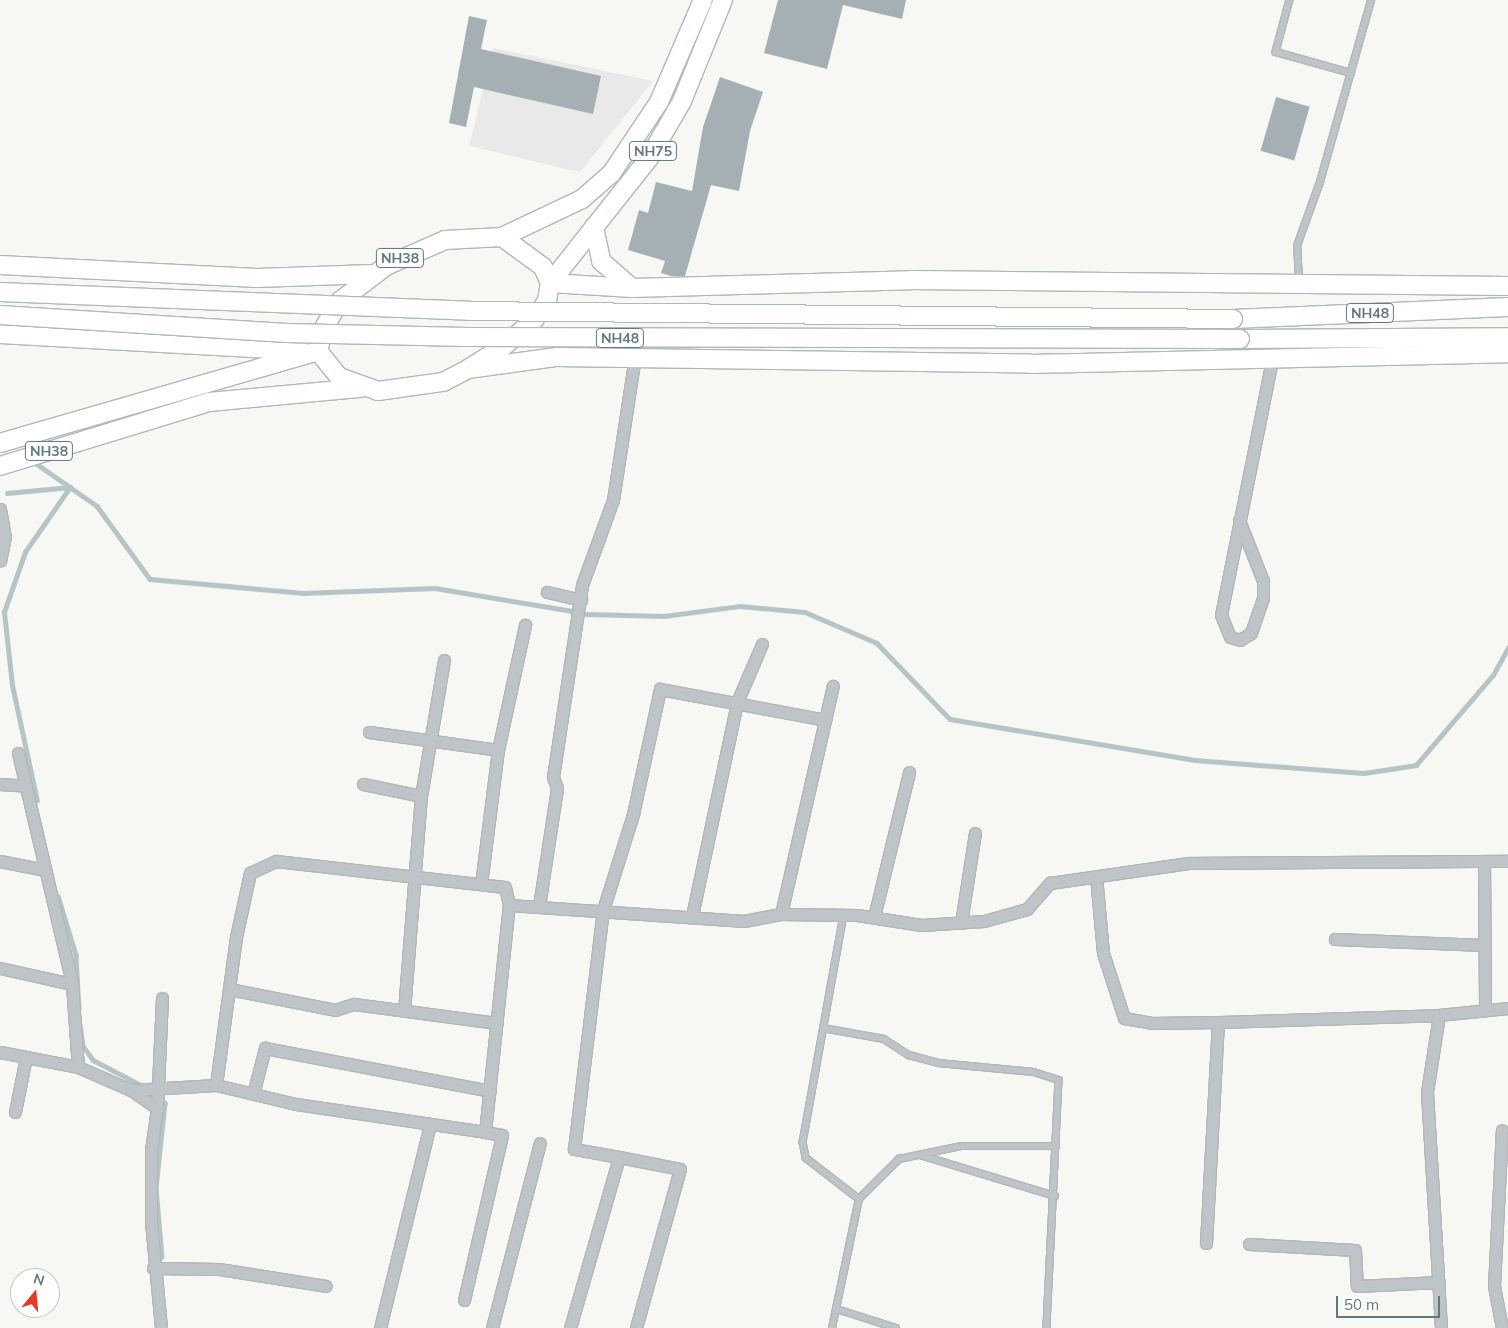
<!DOCTYPE html>
<html>
<head>
<meta charset="utf-8">
<style>
	body { margin:0 }
	#map { position:relative; width:1508px; height:1328px; overflow:hidden; background:#f7f7f4; font-family:Mulish,sans-serif }
	div>[style] { position:absolute }
	.built>* { inset:0; background:#e8e9e8 }
	.stream>* { height:4.5px; margin:-2.25px; padding:0 2.25px; transform-origin:2.25px; border-radius:2.25px; background:#b5c5c7 }
	.building>* { inset:0; background:#a5b0b4; transform-origin:0 0 }
	.roads { filter:drop-shadow(1px 0 #b1b7ba) drop-shadow(-1px 0 #b1b7ba) drop-shadow(0 1px #b1b7ba) drop-shadow(0 -1px #b1b7ba) }
	.service>* { height:5.5px; margin:-2.75px; padding:0 2.75px; transform-origin:2.75px; border-radius:2.75px; background:#bec4c7 }
	.minor>* { height:11px; margin:-5.5px; padding:0 5.5px; transform-origin:5.5px; border-radius:5.5px; background:#bec4c7 }
	.trunk>* { height:18px; margin:-9px; padding:0 9px; transform-origin:9px; border-radius:9px; background:#fff }
	.bridges { filter:drop-shadow(1px 0 #b1b7ba) drop-shadow(-1px 0 #b1b7ba) drop-shadow(0 1px #b1b7ba) drop-shadow(0 -1px #b1b7ba) }
	.trunk-bridge>* { height:18px; margin:-9px; padding:0 9px; transform-origin:9px; border-radius:9px; background:#fff }
	span { translate:-50% -50%; white-space:nowrap; text-align:center; line-height:1.15; -webkit-text-stroke:5px #fff; paint-order:stroke }
	.shield-label span { padding:1px 4px; background:#fff; border:1px solid; border-radius:4px; -webkit-text-stroke-width:0 }
	.shield-label { font-size:14px; color:#627780; font-weight:700 }
	.north { position:absolute; left:10px; top:1268px; width:50px; height:50px; box-sizing:border-box; background:#fff; border:1px solid #c0c9cc; border-radius:50%; rotate:17deg; font-size:14px; font-weight:700; line-height:20px; text-align:center; color:#627780 }
	.north::after { content:''; display:block; margin:auto; width:18px; height:22px; background:#e63926; clip-path:polygon(50% 0,100% 100%,50% 72%,0 100%) }
	.scale { position:absolute; left:1336px; top:1296px; width:104px; height:22px; box-sizing:border-box; border:2px solid #627780; border-top:0; padding-left:6px; font-size:15px; line-height:18px; white-space:nowrap; color:#627780; -webkit-text-stroke:4px #fff; paint-order:stroke }
</style>
</head>
<body>
<div id="map">
	<div class="built">
		<div style="clip-path:polygon(493px 48px,653px 81px,580px 172px,469px 146px)"></div>
	</div>
	<div class="stream">
		<div style="left:34px;top:462px;width:77px;rotate:34.9deg"></div>
		<div style="left:97px;top:506px;width:90px;rotate:54deg"></div>
		<div style="left:150px;top:579px;width:154px;rotate:5.2deg"></div>
		<div style="left:303px;top:593px;width:132px;rotate:-2.2deg"></div>
		<div style="left:435px;top:588px;width:139px;rotate:9.5deg"></div>
		<div style="left:7px;top:493px;width:63px;rotate:-5.4deg"></div>
		<div style="left:586px;top:614px;width:78px;rotate:1.5deg"></div>
		<div style="left:664px;top:616px;width:77px;rotate:-7.5deg"></div>
		<div style="left:740px;top:606px;width:65px;rotate:5.3deg"></div>
		<div style="left:805px;top:612px;width:78px;rotate:23.3deg"></div>
		<div style="left:877px;top:643px;width:105px;rotate:46.2deg"></div>
		<div style="left:950px;top:719px;width:248px;rotate:9.5deg"></div>
		<div style="left:1195px;top:760px;width:169px;rotate:4.4deg"></div>
		<div style="left:1364px;top:773px;width:53px;rotate:-8.7deg"></div>
		<div style="left:1416px;top:765px;width:118px;rotate:-49.5deg"></div>
		<div style="left:1493px;top:675px;width:31px;rotate:-61deg"></div>
		<div style="left:37px;top:801px;width:119px;rotate:-102.2deg"></div>
		<div style="left:12px;top:685px;width:73px;rotate:-96.3deg"></div>
		<div style="left:4px;top:612px;width:64px;rotate:-70.7deg"></div>
		<div style="left:25px;top:552px;width:79px;rotate:-55.3deg"></div>
		<div style="left:58px;top:896px;width:62px;rotate:73deg"></div>
		<div style="left:76px;top:955px;width:54px;rotate:86.8deg"></div>
		<div style="left:80px;top:1024px;width:22px;rotate:82deg"></div>
		<div style="left:83px;top:1046px;width:17px;rotate:54deg"></div>
		<div style="left:93px;top:1060px;width:54px;rotate:27.5deg"></div>
		<div style="left:159px;top:1098px;width:8px;rotate:40deg"></div>
		<div style="left:165px;top:1103px;width:85px;rotate:96deg"></div>
		<div style="left:156px;top:1188px;width:69px;rotate:85deg"></div>
	</div>
	<div class="building">
		<div style="clip-path:polygon(778px 0,906px 0,902px 19px,843px 5px,827px 69px,764px 53px)"></div>
		<div style="clip-path:polygon(469px 16px,487px 20px,481px 49px,601px 76px,593px 114px,474px 87px,466px 127px,449px 123px)"></div>
		<div style="clip-path:polygon(720px 77px,763px 92px,750px 131px,739px 191px,711px 185px,685px 276px,671px 276px,661px 273px,665px 261px,628px 250px,639px 210px,648px 213px,656px 182px,692px 191px,703px 127px)"></div>
		<div style="left:1276px;top:97px;width:35px;height:56px;rotate:16deg"></div>
	</div>
	<div class="roads">
		<div class="service">
			<div style="left:1290px;top:0;width:54px;rotate:105.1deg"></div>
			<div style="left:1276px;top:52px;width:78px;rotate:15.6deg"></div>
			<div style="left:1299px;top:281px;width:35px;rotate:-93deg"></div>
			<div style="left:1297px;top:246px;width:68px;rotate:-70.2deg"></div>
			<div style="left:1320px;top:182px;width:189px;rotate:-74.3deg"></div>
			<div style="left:844px;top:915px;width:231px;rotate:100.2deg"></div>
			<div style="left:803px;top:1142px;width:16px;rotate:79deg"></div>
			<div style="left:806px;top:1158px;width:67px;rotate:37.7deg"></div>
			<div style="left:823px;top:1028px;width:62px;rotate:10.2deg"></div>
			<div style="left:884px;top:1039px;width:30px;rotate:33deg"></div>
			<div style="left:909px;top:1055px;width:30px;rotate:15deg"></div>
			<div style="left:938px;top:1063px;width:96px;rotate:5.4deg"></div>
			<div style="left:1034px;top:1072px;width:26px;rotate:18deg"></div>
			<div style="left:1059px;top:1080px;width:248px;rotate:92.8deg"></div>
			<div style="left:920px;top:1155px;width:141px;rotate:16.9deg"></div>
			<div style="left:837px;top:1309px;width:62px;rotate:17.9deg"></div>
			<div style="left:832px;top:1328px;width:132px;rotate:-78.2deg"></div>
			<div style="left:859px;top:1199px;width:57px;rotate:-45deg"></div>
			<div style="left:899px;top:1159px;width:64px;rotate:-11.7deg"></div>
			<div style="left:962px;top:1146px;width:94px"></div>
		</div>
		<div class="minor">
			<div style="left:0;top:509px;width:27px;rotate:80deg"></div>
			<div style="left:5px;top:536px;width:25px;rotate:101deg"></div>
			<div style="left:1239px;top:520px;width:66px;rotate:68.5deg"></div>
			<div style="left:1263px;top:581px;width:17px;rotate:90deg"></div>
			<div style="left:1263px;top:598px;width:37px;rotate:109deg"></div>
			<div style="left:1251px;top:633px;width:13px;rotate:148deg"></div>
			<div style="left:1240px;top:640px;width:10px;rotate:-163deg"></div>
			<div style="left:1230px;top:637px;width:24px;rotate:-112deg"></div>
			<div style="left:1221px;top:615px;width:261px;rotate:-78.7deg"></div>
			<div style="left:547px;top:592px;width:35px;rotate:13deg"></div>
			<div style="left:369px;top:732px;width:130px;rotate:7.9deg"></div>
			<div style="left:18px;top:753px;width:237px;rotate:76.8deg"></div>
			<div style="left:72px;top:984px;width:83px;rotate:85.9deg"></div>
			<div style="left:78px;top:1067px;width:58px;rotate:23.5deg"></div>
			<div style="left:131px;top:1090px;width:32px;rotate:35deg"></div>
			<div style="left:157px;top:1108px;width:42px;rotate:98.1deg"></div>
			<div style="left:151px;top:1150px;width:72px;rotate:90deg"></div>
			<div style="left:151px;top:1222px;width:106px;rotate:84.6deg"></div>
			<div style="left:0;top:784px;width:26px;rotate:4deg"></div>
			<div style="left:363px;top:784px;width:59px;rotate:11.7deg"></div>
			<div style="left:0;top:861px;width:46px;rotate:11.3deg"></div>
			<div style="left:1484px;top:861px;width:148px;rotate:89.6deg"></div>
			<div style="left:1096px;top:876px;width:77px;rotate:84.8deg"></div>
			<div style="left:1103px;top:953px;width:68px;rotate:72.1deg"></div>
			<div style="left:1124px;top:1018px;width:27px;rotate:10deg"></div>
			<div style="left:1151px;top:1023px;width:67px;rotate:-0.9deg"></div>
			<div style="left:1218px;top:1022px;width:221px;rotate:-1.8deg"></div>
			<div style="left:481px;top:884px;width:135px;rotate:-82.8deg"></div>
			<div style="left:498px;top:750px;width:128px;rotate:-77.8deg"></div>
			<div style="left:539px;top:906px;width:119px;rotate:-81.3deg"></div>
			<div style="left:557px;top:788px;width:12px;rotate:-110deg"></div>
			<div style="left:553px;top:777px;width:194px;rotate:-81.4deg"></div>
			<div style="left:582px;top:585px;width:90px;rotate:-70deg"></div>
			<div style="left:613px;top:500px;width:146px;rotate:-81.3deg"></div>
			<div style="left:781px;top:914px;width:234px;rotate:-77.2deg"></div>
			<div style="left:692px;top:916px;width:219px;rotate:-78.1deg"></div>
			<div style="left:737px;top:702px;width:63px;rotate:-66.7deg"></div>
			<div style="left:874px;top:917px;width:149px;rotate:-76.4deg"></div>
			<div style="left:961px;top:923px;width:91px;rotate:-81.2deg"></div>
			<div style="left:1335px;top:939px;width:149px;rotate:2.3deg"></div>
			<div style="left:0;top:968px;width:74px;rotate:12.5deg"></div>
			<div style="left:229px;top:989px;width:108px;rotate:11.2deg"></div>
			<div style="left:335px;top:1010px;width:20px;rotate:-18deg"></div>
			<div style="left:354px;top:1004px;width:144px;rotate:7.6deg"></div>
			<div style="left:404px;top:1011px;width:216px;rotate:-85.5deg"></div>
			<div style="left:421px;top:796px;width:138px;rotate:-80.4deg"></div>
			<div style="left:0;top:1052px;width:79px;rotate:10.9deg"></div>
			<div style="left:216px;top:1085px;width:149px;rotate:-82.3deg"></div>
			<div style="left:236px;top:937px;width:66px;rotate:-77.7deg"></div>
			<div style="left:250px;top:873px;width:29px;rotate:-25deg"></div>
			<div style="left:276px;top:861px;width:230px;rotate:6.5deg"></div>
			<div style="left:505px;top:887px;width:18px;rotate:77deg"></div>
			<div style="left:509px;top:905px;width:236px;rotate:3.9deg"></div>
			<div style="left:744px;top:921px;width:38px;rotate:-11deg"></div>
			<div style="left:781px;top:914px;width:76px;rotate:0.8deg"></div>
			<div style="left:857px;top:915px;width:65px;rotate:8.9deg"></div>
			<div style="left:921px;top:925px;width:63px;rotate:-3.6deg"></div>
			<div style="left:984px;top:921px;width:45px;rotate:-15.6deg"></div>
			<div style="left:1027px;top:909px;width:35px;rotate:-49deg"></div>
			<div style="left:1050px;top:883px;width:140px;rotate:-8.2deg"></div>
			<div style="left:1189px;top:863px;width:319px;rotate:-0.4deg"></div>
			<div style="left:131px;top:1090px;width:85px;rotate:-3.4deg"></div>
			<div style="left:216px;top:1085px;width:82px;rotate:13.4deg"></div>
			<div style="left:296px;top:1104px;width:191px;rotate:8.4deg"></div>
			<div style="left:485px;top:1132px;width:228px;rotate:-84deg"></div>
			<div style="left:253px;top:1094px;width:48px;rotate:-75.4deg"></div>
			<div style="left:265px;top:1048px;width:229px;rotate:10.8deg"></div>
			<div style="left:157px;top:1108px;width:110px;rotate:-87.4deg"></div>
			<div style="left:15px;top:1112px;width:56px;rotate:-78.7deg"></div>
			<div style="left:619px;top:1157px;width:46px;rotate:-169.9deg"></div>
			<div style="left:574px;top:1149px;width:241px;rotate:-83.1deg"></div>
			<div style="left:603px;top:910px;width:101px;rotate:-72.6deg"></div>
			<div style="left:633px;top:814px;width:128px;rotate:-77.8deg"></div>
			<div style="left:660px;top:689px;width:168px;rotate:10.6deg"></div>
			<div style="left:1206px;top:1243px;width:221px;rotate:-86.9deg"></div>
			<div style="left:1249px;top:1244px;width:106px;rotate:3.2deg"></div>
			<div style="left:1355px;top:1250px;width:36px;rotate:87deg"></div>
			<div style="left:1357px;top:1286px;width:82px;rotate:-2.8deg"></div>
			<div style="left:153px;top:1268px;width:66px;rotate:0.9deg"></div>
			<div style="left:219px;top:1269px;width:108px;rotate:9deg"></div>
			<div style="left:464px;top:1300px;width:169px;rotate:-77deg"></div>
			<div style="left:502px;top:1135px;width:17px;rotate:-170deg"></div>
			<div style="left:380px;top:1328px;width:209px;rotate:-76.2deg"></div>
			<div style="left:492px;top:1328px;width:191px;rotate:-75.5deg"></div>
			<div style="left:570px;top:1328px;width:178px;rotate:-74deg"></div>
			<div style="left:619px;top:1157px;width:62px;rotate:11.1deg"></div>
			<div style="left:680px;top:1169px;width:165px;rotate:105.5deg"></div>
			<div style="left:1441px;top:1328px;width:236px;rotate:-93.4deg"></div>
			<div style="left:1427px;top:1092px;width:78px;rotate:-81.1deg"></div>
			<div style="left:1439px;top:1015px;width:69px;rotate:-5.8deg"></div>
			<div style="left:1502px;top:1328px;width:43px;rotate:-100.8deg"></div>
			<div style="left:1494px;top:1286px;width:156px;rotate:-87.1deg"></div>
		</div>
		<div class="trunk">
			<div style="left:594px;top:227px;width:35px;rotate:78deg"></div>
			<div style="left:601px;top:261px;width:41px;rotate:41.1deg"></div>
			<div style="left:502px;top:237px;width:89px;rotate:-25.4deg"></div>
			<div style="left:582px;top:199px;width:38px;rotate:-41deg"></div>
			<div style="left:611px;top:174px;width:87px;rotate:-56.3deg"></div>
			<div style="left:659px;top:102px;width:111px;rotate:-66.7deg"></div>
			<div style="left:0;top:265px;width:257px;rotate:2.9deg"></div>
			<div style="left:257px;top:278px;width:116px;rotate:-2deg"></div>
			<div style="left:550px;top:283px;width:82px;rotate:3.5deg"></div>
			<div style="left:632px;top:288px;width:279px;rotate:-1.6deg"></div>
			<div style="left:911px;top:280px;width:597px;rotate:0.58deg"></div>
			<div style="left:550px;top:283px;width:159px;rotate:-51.6deg"></div>
			<div style="left:649px;top:158px;width:66px;rotate:-59.9deg"></div>
			<div style="left:682px;top:101px;width:109px;rotate:-67.9deg"></div>
			<div style="left:1233px;top:319px;width:275px;rotate:-2.5deg"></div>
			<div style="left:0;top:334px;width:302px;rotate:3.2deg"></div>
			<div style="left:1240px;top:339px;width:268px;rotate:-0.4deg"></div>
			<div style="left:468px;top:369px;width:43px;rotate:-32.6deg"></div>
			<div style="left:504px;top:346px;width:40px;rotate:-41deg"></div>
			<div style="left:534px;top:320px;width:23px;rotate:-56deg"></div>
			<div style="left:547px;top:301px;width:18px;rotate:-81deg"></div>
			<div style="left:550px;top:283px;width:17px;rotate:-114deg"></div>
			<div style="left:543px;top:267px;width:51px;rotate:-143.8deg"></div>
			<div style="left:502px;top:237px;width:57px;rotate:177deg"></div>
			<div style="left:445px;top:240px;width:64px;rotate:156.2deg"></div>
			<div style="left:386px;top:266px;width:58px;rotate:142.7deg"></div>
			<div style="left:340px;top:301px;width:29px;rotate:121deg"></div>
			<div style="left:325px;top:326px;width:26px;rotate:106deg"></div>
			<div style="left:318px;top:351px;width:33px;rotate:51deg"></div>
			<div style="left:339px;top:377px;width:41px;rotate:19.7deg"></div>
			<div style="left:378px;top:391px;width:66px;rotate:-7.9deg"></div>
			<div style="left:443px;top:382px;width:28px;rotate:-27deg"></div>
			<div style="left:468px;top:369px;width:90px;rotate:-7.7deg"></div>
			<div style="left:557px;top:357px;width:473px;rotate:0.8deg"></div>
			<div style="left:1030px;top:364px;width:478px;rotate:-1.3deg"></div>
			<div style="left:0;top:443px;width:331px;rotate:-16.1deg"></div>
			<div style="left:0;top:466px;width:219px;rotate:-17deg"></div>
			<div style="left:209px;top:402px;width:153px;rotate:-5.3deg"></div>
		</div>
	</div>
	<div class="bridges">
		<div class="trunk-bridge">
			<div style="left:0;top:292px;width:470px;rotate:2.3deg"></div>
			<div style="left:470px;top:311px;width:763px;rotate:0.6deg"></div>
			<div style="left:0;top:315px;width:287px;rotate:3.6deg"></div>
			<div style="left:286px;top:333px;width:181px;rotate:1.3deg"></div>
			<div style="left:467px;top:337px;width:773px;rotate:0.15deg"></div>
		</div>
	</div>
	<div class="shield-label">
		<span style="left:653px;top:151px">NH75</span>
		<span style="left:400px;top:258px">NH38</span>
		<span style="left:1370px;top:313px">NH48</span>
		<span style="left:620px;top:338px">NH48</span>
		<span style="left:49px;top:451px">NH38</span>
	</div>
	<div class="north">N</div>
	<div class="scale">50 m</div>
</div>
</body>
</html>
